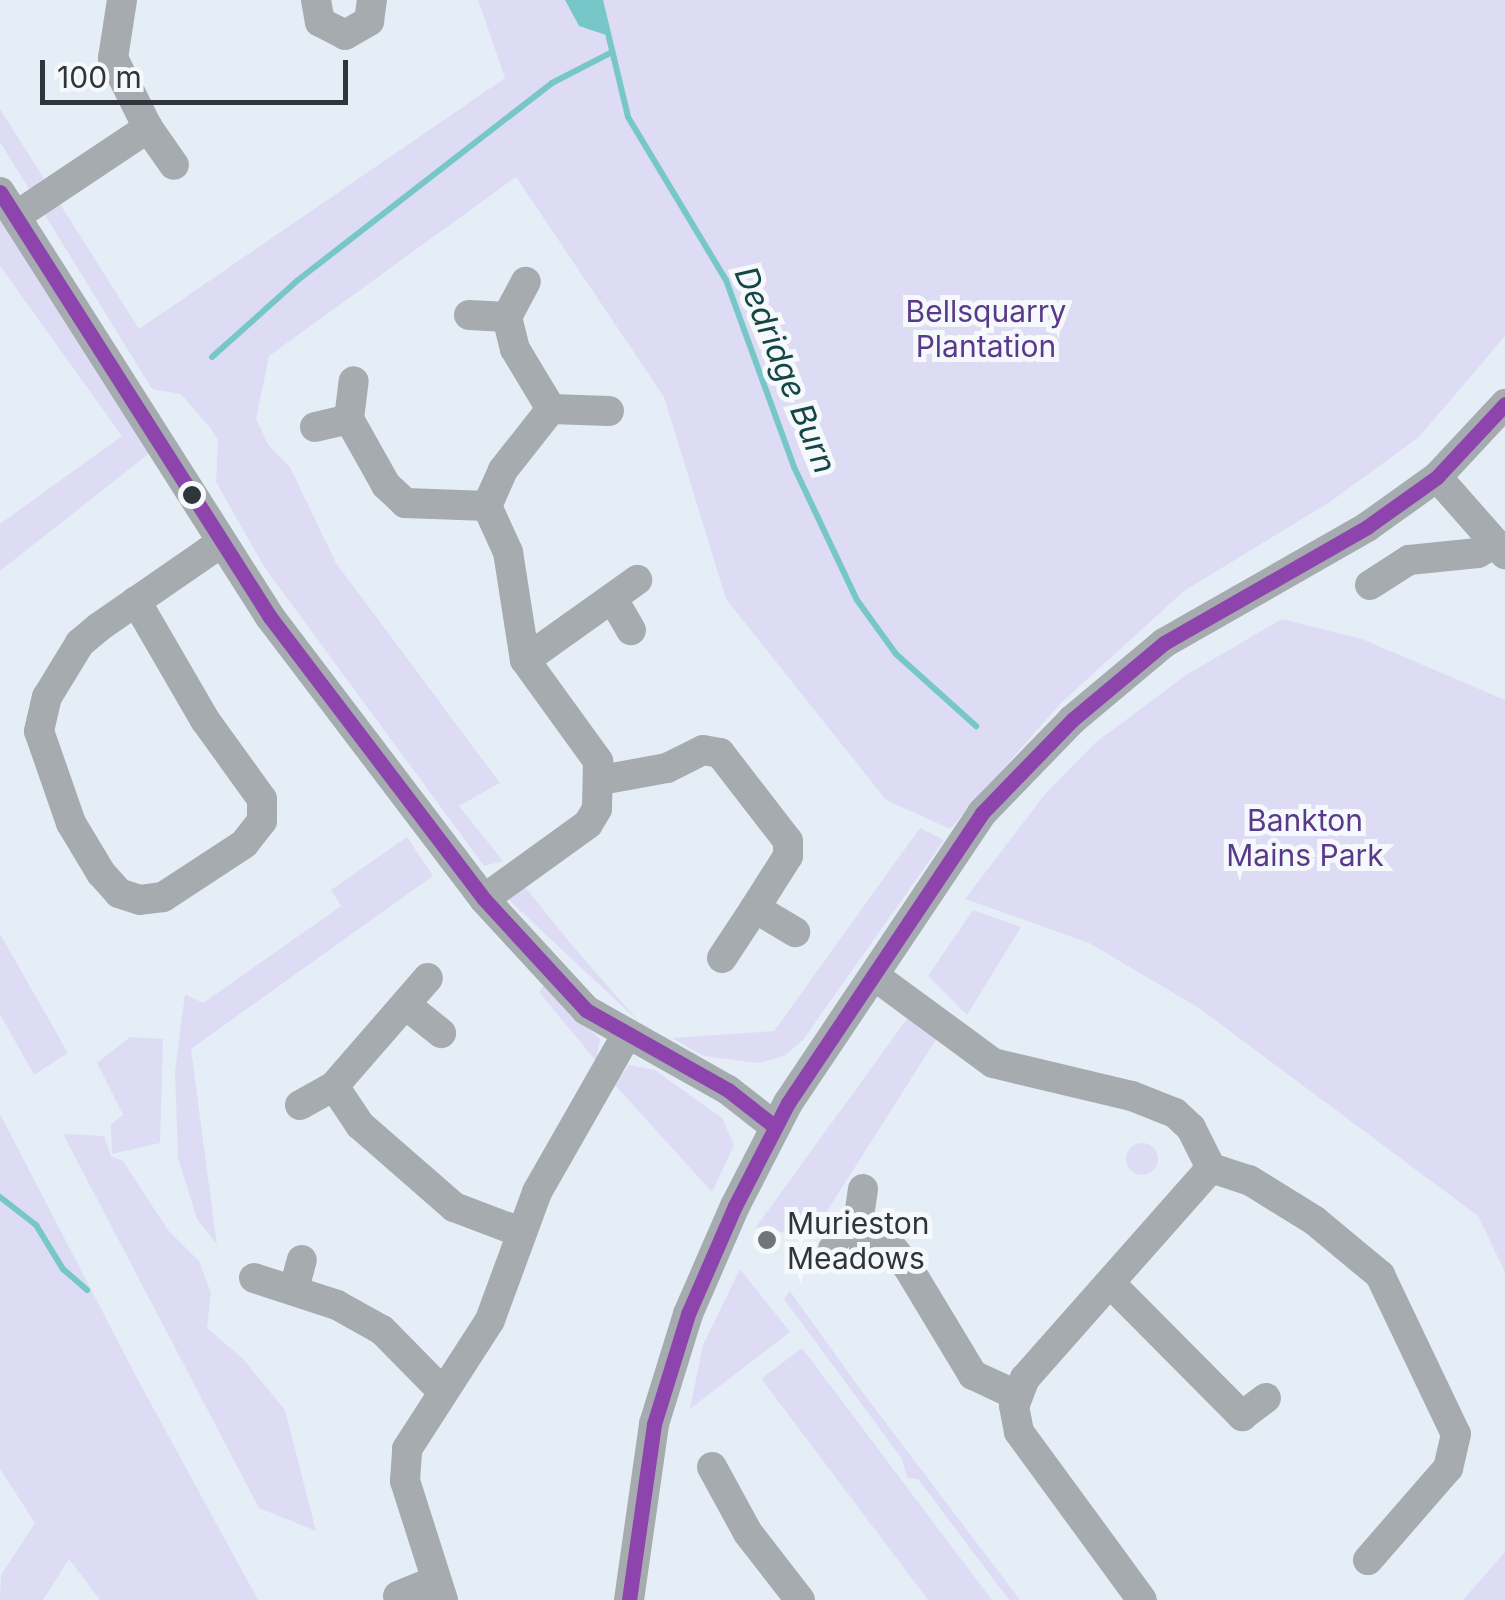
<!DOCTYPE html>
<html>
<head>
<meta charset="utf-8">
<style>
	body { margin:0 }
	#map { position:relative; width:1505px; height:1600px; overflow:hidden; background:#e5eef6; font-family:Inter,sans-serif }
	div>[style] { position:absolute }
	.green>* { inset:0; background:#dedcf5; transform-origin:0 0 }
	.round { border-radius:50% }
	.water>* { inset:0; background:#78c7c8 }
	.stream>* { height:6px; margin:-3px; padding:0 3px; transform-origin:3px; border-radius:3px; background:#78c7c8 }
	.minor>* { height:30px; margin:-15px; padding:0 15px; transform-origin:15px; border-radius:15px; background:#a5abae }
	.bus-1>* { height:15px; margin:-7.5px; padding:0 7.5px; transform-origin:7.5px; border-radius:7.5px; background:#8e44ad }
	.dots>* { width:28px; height:28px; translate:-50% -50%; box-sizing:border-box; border:5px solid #f6f9fc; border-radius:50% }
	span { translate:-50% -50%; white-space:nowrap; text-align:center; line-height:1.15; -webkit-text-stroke:10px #f6f9fc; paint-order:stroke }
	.park-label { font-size:30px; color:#593989 }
	.poi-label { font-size:30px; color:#2e353b }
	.left { translate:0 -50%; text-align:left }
	.water-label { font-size:32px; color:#154545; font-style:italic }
	.scale { position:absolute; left:40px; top:60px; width:308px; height:45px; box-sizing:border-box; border:5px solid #2e353b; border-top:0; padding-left:12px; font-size:30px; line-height:35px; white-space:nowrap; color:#2e353b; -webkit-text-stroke:8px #f6f9fc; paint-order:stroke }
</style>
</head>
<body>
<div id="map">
	<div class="green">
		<div style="clip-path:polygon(478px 0,565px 0,579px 26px,608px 35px,600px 0,1505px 0,1505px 336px,1419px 437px,1330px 502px,1184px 591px,1061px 703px,950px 829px,886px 800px,726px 599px,664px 397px,516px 177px,269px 356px,256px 419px,269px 446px,290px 467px,336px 563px,500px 783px,459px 806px,503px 861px,484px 866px,265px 568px,216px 482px,218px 440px,211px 429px,181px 394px,152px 389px,0 142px,0 109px,139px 329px,505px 78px)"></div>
		<div style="clip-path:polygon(0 216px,156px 448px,0 571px,0 524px,122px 436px,0 266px)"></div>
		<div style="clip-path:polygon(1282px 619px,1362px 639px,1505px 700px,1505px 1272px,1478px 1216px,1199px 1008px,1089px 943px,965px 899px,1045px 794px,1095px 743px,1186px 675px)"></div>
		<div style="clip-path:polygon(920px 828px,944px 840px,803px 1040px,784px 1056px,758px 1063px,704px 1056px,672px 1038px,774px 1031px)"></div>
		<div style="clip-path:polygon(407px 837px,433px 876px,191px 1049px,217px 1245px,197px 1219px,178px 1158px,175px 1071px,185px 994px,203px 1003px,341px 906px,331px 890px)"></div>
		<div style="clip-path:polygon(525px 887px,571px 944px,640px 1023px,509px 900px)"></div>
		<div style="clip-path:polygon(973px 910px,1021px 927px,967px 1015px,928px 976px)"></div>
		<div style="clip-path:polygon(0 934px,68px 1053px,34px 1075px,0 1014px)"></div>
		<div style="clip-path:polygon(544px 985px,600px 1039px,596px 1061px,539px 992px)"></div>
		<div style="clip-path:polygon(909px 1016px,937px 1038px,810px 1238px,756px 1227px)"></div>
		<div style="clip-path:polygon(130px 1037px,163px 1039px,160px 1143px,112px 1154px,111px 1124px,123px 1115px,97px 1063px)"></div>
		<div style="clip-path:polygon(629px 1065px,655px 1070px,722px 1118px,734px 1145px,712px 1192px,614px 1084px)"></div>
		<div style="clip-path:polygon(0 1114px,138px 1380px,258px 1600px,100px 1600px,69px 1559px,43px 1600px,0 1600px,1px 1575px,35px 1523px,0 1469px)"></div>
		<div style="clip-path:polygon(63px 1134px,104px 1136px,111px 1156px,123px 1161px,168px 1230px,199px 1261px,211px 1293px,207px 1328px,243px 1359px,285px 1410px,316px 1531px,259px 1508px)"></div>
		<div class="round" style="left:1126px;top:1143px;width:32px;height:32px"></div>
		<div style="clip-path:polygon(740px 1269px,790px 1332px,690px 1409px,703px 1345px)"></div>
		<div style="clip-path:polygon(790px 1291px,858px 1386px,1020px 1600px,1009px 1600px,918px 1479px,907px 1478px,902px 1459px,784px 1299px)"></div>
		<div style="left:802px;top:1348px;width:316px;height:51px;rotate:53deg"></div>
		<div style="clip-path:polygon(1505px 1552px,1505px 1600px,1463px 1600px)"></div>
	</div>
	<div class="water">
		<div style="clip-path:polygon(565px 0,600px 0,609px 36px,579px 26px)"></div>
	</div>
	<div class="stream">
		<div style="left:600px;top:0;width:120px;rotate:76.5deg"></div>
		<div style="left:628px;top:117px;width:190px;rotate:59deg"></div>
		<div style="left:726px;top:280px;width:199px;rotate:70deg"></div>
		<div style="left:794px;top:467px;width:147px;rotate:64.7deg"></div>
		<div style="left:857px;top:600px;width:67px;rotate:54.2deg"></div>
		<div style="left:896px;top:654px;width:108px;rotate:42deg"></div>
		<div style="left:212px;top:357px;width:115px;rotate:-41.8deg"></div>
		<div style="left:298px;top:280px;width:321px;rotate:-37.8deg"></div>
		<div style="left:552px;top:83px;width:68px;rotate:-27.3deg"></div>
		<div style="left:0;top:1197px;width:46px;rotate:37.9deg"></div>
		<div style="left:36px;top:1225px;width:52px;rotate:58.5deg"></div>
		<div style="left:63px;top:1269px;width:32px;rotate:41deg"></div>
	</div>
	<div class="minor">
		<div style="left:122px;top:0;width:59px;rotate:98.8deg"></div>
		<div style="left:113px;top:58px;width:78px;rotate:63.4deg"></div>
		<div style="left:316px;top:0;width:22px;rotate:80deg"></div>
		<div style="left:320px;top:22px;width:28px;rotate:27deg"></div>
		<div style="left:345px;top:35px;width:28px;rotate:-30deg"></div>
		<div style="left:369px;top:21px;width:21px;rotate:-82deg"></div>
		<div style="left:0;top:192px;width:504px;rotate:57.57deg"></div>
		<div style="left:270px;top:617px;width:354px;rotate:52.8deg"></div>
		<div style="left:484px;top:899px;width:151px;rotate:47.4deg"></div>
		<div style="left:586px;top:1010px;width:163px;rotate:29.4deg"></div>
		<div style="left:728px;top:1090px;width:58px;rotate:38deg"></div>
		<div style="left:16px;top:216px;width:159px;rotate:-33.7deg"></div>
		<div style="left:148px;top:128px;width:45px;rotate:54.9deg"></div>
		<div style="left:469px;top:315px;width:38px;rotate:3deg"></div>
		<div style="left:507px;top:317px;width:33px;rotate:76deg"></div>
		<div style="left:515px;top:349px;width:70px;rotate:59deg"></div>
		<div style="left:551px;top:409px;width:78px;rotate:128.2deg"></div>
		<div style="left:503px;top:470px;width:39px;rotate:114deg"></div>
		<div style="left:507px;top:317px;width:40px;rotate:-62deg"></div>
		<div style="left:551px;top:409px;width:58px;rotate:2deg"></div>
		<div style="left:349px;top:419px;width:38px;rotate:-83deg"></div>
		<div style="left:315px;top:427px;width:35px;rotate:-13deg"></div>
		<div style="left:349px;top:419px;width:76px;rotate:60.7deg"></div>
		<div style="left:386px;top:485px;width:26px;rotate:43deg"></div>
		<div style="left:405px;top:503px;width:82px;rotate:2.1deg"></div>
		<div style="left:487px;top:506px;width:51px;rotate:65.5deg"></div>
		<div style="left:508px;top:552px;width:109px;rotate:81.1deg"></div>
		<div style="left:525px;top:660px;width:125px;rotate:54.1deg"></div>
		<div style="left:598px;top:761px;width:48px;rotate:91.2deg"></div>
		<div style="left:597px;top:809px;width:17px;rotate:121deg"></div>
		<div style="left:588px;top:824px;width:128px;rotate:144.2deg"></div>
		<div style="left:1437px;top:477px;width:103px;rotate:48.6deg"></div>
		<div style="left:1370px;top:585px;width:46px;rotate:-32.7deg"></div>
		<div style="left:1409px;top:560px;width:69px;rotate:-5.8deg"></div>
		<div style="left:1478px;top:553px;width:20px;rotate:-30deg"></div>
		<div style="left:613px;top:599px;width:36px;rotate:60deg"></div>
		<div style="left:136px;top:601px;width:138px;rotate:59.9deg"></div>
		<div style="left:205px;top:720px;width:97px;rotate:54.2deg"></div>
		<div style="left:262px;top:799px;width:22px;rotate:90deg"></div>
		<div style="left:262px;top:821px;width:29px;rotate:128deg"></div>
		<div style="left:244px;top:844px;width:97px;rotate:146.8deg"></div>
		<div style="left:163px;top:897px;width:23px;rotate:173deg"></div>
		<div style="left:140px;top:900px;width:22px;rotate:-162deg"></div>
		<div style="left:119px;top:893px;width:27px;rotate:-132deg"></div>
		<div style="left:101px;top:873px;width:58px;rotate:-121deg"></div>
		<div style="left:71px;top:823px;width:97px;rotate:-109.2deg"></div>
		<div style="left:39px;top:731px;width:35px;rotate:-77deg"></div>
		<div style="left:47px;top:697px;width:63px;rotate:-58.6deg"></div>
		<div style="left:80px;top:643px;width:25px;rotate:-40deg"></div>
		<div style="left:99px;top:627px;width:134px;rotate:-34.6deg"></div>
		<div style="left:209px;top:551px;width:14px;rotate:-34deg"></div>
		<div style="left:525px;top:660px;width:138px;rotate:-35.5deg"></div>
		<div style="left:601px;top:780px;width:67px;rotate:-10.3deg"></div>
		<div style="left:667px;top:768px;width:40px;rotate:-26.6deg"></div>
		<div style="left:703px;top:750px;width:17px;rotate:10deg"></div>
		<div style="left:720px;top:753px;width:111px;rotate:52.3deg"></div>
		<div style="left:788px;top:841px;width:15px;rotate:90deg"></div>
		<div style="left:788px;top:856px;width:62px;rotate:122.4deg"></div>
		<div style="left:755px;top:908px;width:47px;rotate:31deg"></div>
		<div style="left:722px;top:958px;width:60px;rotate:-56.6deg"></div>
		<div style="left:876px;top:977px;width:145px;rotate:36.3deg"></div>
		<div style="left:993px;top:1063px;width:143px;rotate:13.4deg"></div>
		<div style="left:1132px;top:1096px;width:46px;rotate:21.6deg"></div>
		<div style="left:1175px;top:1113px;width:22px;rotate:43deg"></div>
		<div style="left:1191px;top:1128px;width:45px;rotate:63.4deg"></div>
		<div style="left:1211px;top:1168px;width:281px;rotate:131.5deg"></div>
		<div style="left:1025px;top:1378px;width:30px;rotate:111deg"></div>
		<div style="left:1014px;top:1406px;width:26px;rotate:79deg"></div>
		<div style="left:1019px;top:1432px;width:208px;rotate:53.8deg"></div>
		<div style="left:406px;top:1005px;width:45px;rotate:38.7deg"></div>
		<div style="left:334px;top:1086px;width:143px;rotate:-49deg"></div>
		<div style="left:300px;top:1105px;width:39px;rotate:-29deg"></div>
		<div style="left:334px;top:1086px;width:47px;rotate:56.3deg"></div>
		<div style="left:360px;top:1125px;width:125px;rotate:41.1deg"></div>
		<div style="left:454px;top:1207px;width:71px;rotate:20.7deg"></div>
		<div style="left:1211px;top:1168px;width:40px;rotate:18deg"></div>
		<div style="left:1249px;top:1180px;width:78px;rotate:31.8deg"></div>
		<div style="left:1315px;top:1221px;width:85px;rotate:39.7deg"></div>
		<div style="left:1380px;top:1275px;width:176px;rotate:64.5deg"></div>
		<div style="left:1456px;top:1434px;width:35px;rotate:103deg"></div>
		<div style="left:1448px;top:1468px;width:122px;rotate:131deg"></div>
		<div style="left:863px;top:1189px;width:41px;rotate:98.3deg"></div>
		<div style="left:857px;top:1230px;width:35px;rotate:24deg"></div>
		<div style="left:889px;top:1244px;width:32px;rotate:51deg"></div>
		<div style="left:909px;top:1269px;width:124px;rotate:58.9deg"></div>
		<div style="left:973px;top:1375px;width:47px;rotate:24.9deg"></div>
		<div style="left:833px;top:1249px;width:31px;rotate:-38deg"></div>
		<div style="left:254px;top:1278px;width:87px;rotate:18deg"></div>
		<div style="left:337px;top:1305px;width:51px;rotate:29.1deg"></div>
		<div style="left:382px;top:1330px;width:86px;rotate:45.5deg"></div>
		<div style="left:1112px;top:1285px;width:185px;rotate:45.2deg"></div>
		<div style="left:1242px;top:1416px;width:30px;rotate:-37deg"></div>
		<div style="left:294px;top:1289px;width:30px;rotate:-75deg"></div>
		<div style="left:712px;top:1467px;width:75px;rotate:61.4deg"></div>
		<div style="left:748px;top:1533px;width:85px;rotate:52.2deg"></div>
		<div style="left:398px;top:1596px;width:40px;rotate:-22deg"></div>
		<div style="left:443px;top:1600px;width:125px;rotate:-107.7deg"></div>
		<div style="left:405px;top:1481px;width:32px;rotate:-86deg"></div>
		<div style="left:407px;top:1449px;width:153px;rotate:-57.2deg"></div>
		<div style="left:490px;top:1320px;width:136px;rotate:-69.8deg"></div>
		<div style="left:537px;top:1192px;width:177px;rotate:-60.3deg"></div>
		<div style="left:629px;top:1600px;width:178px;rotate:-81.9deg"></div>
		<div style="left:654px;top:1424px;width:115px;rotate:-72.8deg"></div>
		<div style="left:688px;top:1314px;width:118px;rotate:-66.5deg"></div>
		<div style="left:735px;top:1206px;width:116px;rotate:-62.8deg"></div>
		<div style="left:788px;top:1103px;width:349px;rotate:-56.2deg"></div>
		<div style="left:982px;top:813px;width:129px;rotate:-45.9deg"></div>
		<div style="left:1072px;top:720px;width:120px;rotate:-39.9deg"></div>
		<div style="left:1164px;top:643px;width:234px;rotate:-29.7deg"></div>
		<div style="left:1367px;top:527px;width:86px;rotate:-35.5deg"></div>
		<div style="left:1437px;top:477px;width:100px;rotate:-47deg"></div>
	</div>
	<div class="bus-1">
		<div style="left:0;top:192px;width:504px;rotate:57.57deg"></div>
		<div style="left:270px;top:617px;width:354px;rotate:52.8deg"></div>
		<div style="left:484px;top:899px;width:151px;rotate:47.4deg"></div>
		<div style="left:586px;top:1010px;width:163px;rotate:29.4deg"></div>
		<div style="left:728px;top:1090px;width:58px;rotate:38deg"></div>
		<div style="left:629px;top:1600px;width:178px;rotate:-81.9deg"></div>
		<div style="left:654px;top:1424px;width:115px;rotate:-72.8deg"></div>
		<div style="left:688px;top:1314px;width:118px;rotate:-66.5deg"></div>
		<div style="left:735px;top:1206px;width:116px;rotate:-62.8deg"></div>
		<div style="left:788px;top:1103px;width:349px;rotate:-56.2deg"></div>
		<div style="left:982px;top:813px;width:129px;rotate:-45.9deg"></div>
		<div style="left:1072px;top:720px;width:120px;rotate:-39.9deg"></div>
		<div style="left:1164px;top:643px;width:234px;rotate:-29.7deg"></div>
		<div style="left:1367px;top:527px;width:86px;rotate:-35.5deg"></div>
		<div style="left:1437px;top:477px;width:100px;rotate:-47deg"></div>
	</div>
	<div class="dots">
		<div style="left:192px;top:495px;background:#2e353b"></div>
		<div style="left:767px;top:1240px;background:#6e767c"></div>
	</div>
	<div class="park-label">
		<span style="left:986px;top:328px">Bellsquarry<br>Plantation</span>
		<span style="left:1305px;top:837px">Bankton<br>Mains Park</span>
	</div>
	<div class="poi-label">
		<span class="left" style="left:787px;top:1240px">Murieston<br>Meadows</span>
	</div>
	<div class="water-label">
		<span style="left:785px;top:370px;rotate:68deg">Dedridge Burn</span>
	</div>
	<div class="scale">100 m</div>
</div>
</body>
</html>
